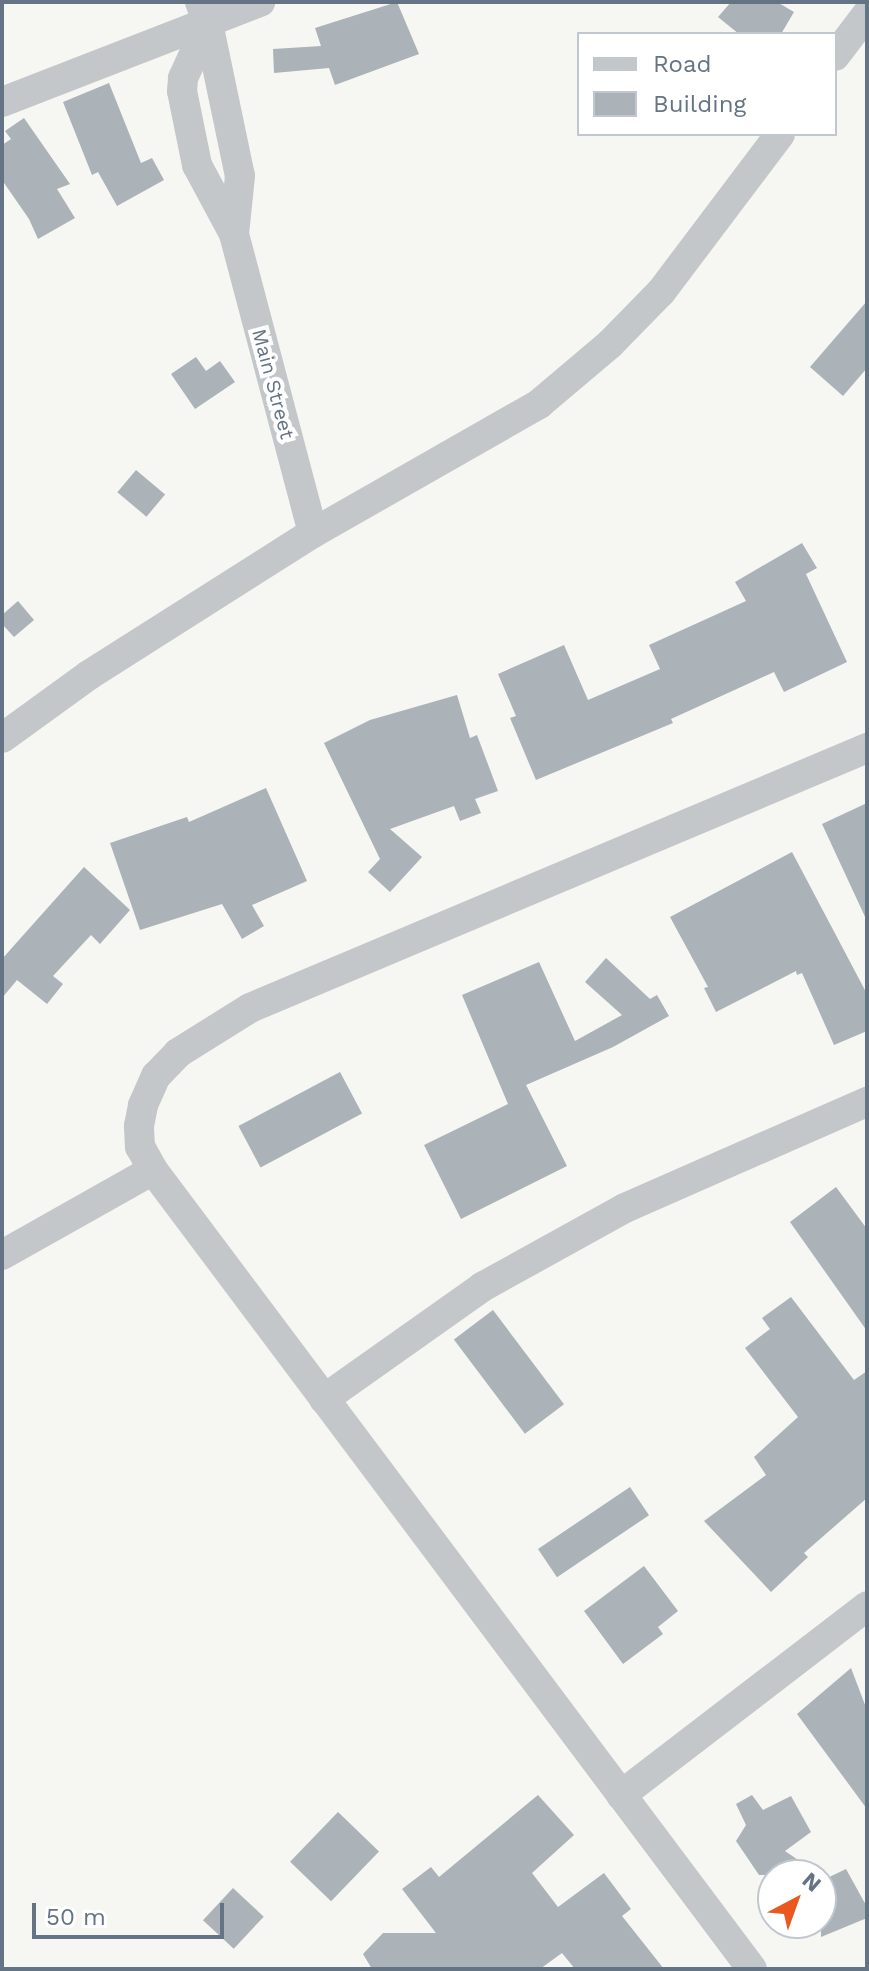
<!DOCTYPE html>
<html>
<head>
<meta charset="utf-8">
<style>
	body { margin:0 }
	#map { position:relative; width:869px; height:1971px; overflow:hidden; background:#f6f6f2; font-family:"Work Sans",sans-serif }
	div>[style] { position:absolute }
	.building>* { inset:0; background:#abb2b8; transform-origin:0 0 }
	.street>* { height:30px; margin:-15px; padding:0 15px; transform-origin:15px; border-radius:15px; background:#c3c7ca }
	span { translate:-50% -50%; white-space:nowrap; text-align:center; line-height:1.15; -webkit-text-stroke:8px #fff; paint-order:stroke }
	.street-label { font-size:20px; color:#647484 }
	.frame { position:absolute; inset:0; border:4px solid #647484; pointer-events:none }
	.legend { position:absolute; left:577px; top:32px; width:260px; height:104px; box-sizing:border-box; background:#fff; border:2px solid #c1c7ce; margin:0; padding:10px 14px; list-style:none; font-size:24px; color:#647484 }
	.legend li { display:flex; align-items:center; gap:16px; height:40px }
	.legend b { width:40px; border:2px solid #c1c7ce }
	.north { position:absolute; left:757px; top:1859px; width:80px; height:80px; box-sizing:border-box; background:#fff; border:2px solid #c1c7ce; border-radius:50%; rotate:41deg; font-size:22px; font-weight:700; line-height:32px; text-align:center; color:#647484 }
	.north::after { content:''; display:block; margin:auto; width:28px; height:36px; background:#e8581f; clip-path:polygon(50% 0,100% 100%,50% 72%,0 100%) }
	.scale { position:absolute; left:32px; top:1903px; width:192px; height:36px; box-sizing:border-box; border:4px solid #647484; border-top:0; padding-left:10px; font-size:24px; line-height:28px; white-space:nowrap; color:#647484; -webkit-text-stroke:6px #fff; paint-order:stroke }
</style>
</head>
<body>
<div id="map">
	<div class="building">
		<div style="clip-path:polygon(397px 2px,419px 54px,335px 85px,329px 68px,274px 73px,273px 49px,321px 46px,315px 28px)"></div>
		<div style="clip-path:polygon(731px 2px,777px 2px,794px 12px,781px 34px,739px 34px,718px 17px)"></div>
		<div style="clip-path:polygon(109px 83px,141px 163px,152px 158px,164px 180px,117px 206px,98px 172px,92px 175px,63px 102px)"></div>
		<div style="clip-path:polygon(24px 118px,70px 184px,57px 189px,75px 218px,38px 239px,29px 219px,2px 180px,2px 145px,11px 139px,5px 131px)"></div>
		<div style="clip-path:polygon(867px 301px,867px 368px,843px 396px,810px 367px)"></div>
		<div style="clip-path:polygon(196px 357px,206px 371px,220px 361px,235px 382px,195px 409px,171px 374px)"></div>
		<div style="left:136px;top:470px;width:38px;height:29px;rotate:40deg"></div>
		<div style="clip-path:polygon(802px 543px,817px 568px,806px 574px,847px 662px,784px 692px,774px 672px,671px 719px,673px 723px,536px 780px,510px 718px,516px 716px,498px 674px,564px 645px,588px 700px,660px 669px,649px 645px,746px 601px,735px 582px)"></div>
		<div style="clip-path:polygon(18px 601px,34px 620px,14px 637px,2px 624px,2px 615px)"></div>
		<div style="clip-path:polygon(457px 695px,470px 738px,477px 735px,498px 791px,475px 799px,481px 813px,460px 821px,454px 806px,390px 829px,422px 857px,390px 892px,368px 872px,380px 859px,324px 743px,370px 720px)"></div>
		<div style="clip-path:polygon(266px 788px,307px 881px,252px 905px,264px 926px,242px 939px,222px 904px,140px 930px,110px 843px,187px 817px,189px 822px)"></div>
		<div style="clip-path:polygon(867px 803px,867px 921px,822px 824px)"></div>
		<div style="clip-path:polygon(792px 852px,867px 994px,867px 1031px,834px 1045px,802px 973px,797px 975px,796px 971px,716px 1012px,704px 988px,708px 987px,670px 917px)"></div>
		<div style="clip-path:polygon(84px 867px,130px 910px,100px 944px,91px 935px,53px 976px,63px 984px,47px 1004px,17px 980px,2px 998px,2px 959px)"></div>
		<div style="clip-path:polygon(606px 958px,650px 999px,657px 995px,669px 1016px,613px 1047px,526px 1085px,567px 1166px,461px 1219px,424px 1145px,508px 1104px,462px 995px,539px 962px,575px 1041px,622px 1015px,585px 982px)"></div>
		<div style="left:340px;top:1072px;width:47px;height:115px;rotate:62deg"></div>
		<div style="clip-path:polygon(836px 1187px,867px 1229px,867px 1331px,790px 1222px)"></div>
		<div style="clip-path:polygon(791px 1297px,854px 1380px,867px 1371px,867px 1498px,804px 1553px,808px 1557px,771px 1592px,704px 1521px,766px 1475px,754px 1457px,798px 1417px,745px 1348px,770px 1329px,762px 1318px)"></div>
		<div style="left:493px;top:1310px;width:118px;height:49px;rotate:53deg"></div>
		<div style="left:630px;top:1487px;width:34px;height:111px;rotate:56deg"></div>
		<div style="clip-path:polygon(644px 1566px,678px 1611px,658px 1627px,663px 1634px,623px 1664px,584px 1611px)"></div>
		<div style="clip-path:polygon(851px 1668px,867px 1710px,867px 1809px,797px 1714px)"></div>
		<div style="clip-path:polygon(538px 1795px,574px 1835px,532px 1873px,558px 1907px,604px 1873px,631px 1909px,622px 1916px,664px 1969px,575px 1969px,562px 1953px,540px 1969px,372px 1969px,363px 1954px,383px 1933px,436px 1933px,402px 1889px,431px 1867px,439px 1877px)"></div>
		<div style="clip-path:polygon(752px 1795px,763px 1810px,791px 1796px,811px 1832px,785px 1851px,820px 1875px,759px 1875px,736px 1841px,746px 1825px,736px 1804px)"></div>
		<div style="left:338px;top:1812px;width:57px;height:69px;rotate:44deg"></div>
		<div style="clip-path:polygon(846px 1869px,867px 1907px,867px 1918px,821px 1937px,821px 1881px)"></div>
		<div style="left:233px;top:1888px;width:42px;height:44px;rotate:43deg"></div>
	</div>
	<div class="street">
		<div style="left:200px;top:2px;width:22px;rotate:69deg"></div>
		<div style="left:208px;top:23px;width:156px;rotate:78.2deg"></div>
		<div style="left:240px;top:176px;width:58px;rotate:95.9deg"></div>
		<div style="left:208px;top:23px;width:60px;rotate:114.4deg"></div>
		<div style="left:183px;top:78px;width:13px;rotate:94deg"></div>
		<div style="left:182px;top:91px;width:76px;rotate:78.5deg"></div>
		<div style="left:197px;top:165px;width:78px;rotate:61.8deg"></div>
		<div style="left:234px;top:234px;width:309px;rotate:75.2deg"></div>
		<div style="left:835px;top:56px;width:53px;rotate:-52.7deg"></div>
		<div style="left:2px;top:102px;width:277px;rotate:-21.2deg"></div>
		<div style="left:2px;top:738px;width:107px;rotate:-35.9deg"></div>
		<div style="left:89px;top:675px;width:265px;rotate:-32.4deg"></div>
		<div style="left:313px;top:533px;width:260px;rotate:-29.7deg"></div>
		<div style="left:539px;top:404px;width:93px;rotate:-40.2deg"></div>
		<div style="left:610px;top:344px;width:73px;rotate:-45.6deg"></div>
		<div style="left:661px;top:292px;width:198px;rotate:-53deg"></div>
		<div style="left:2px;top:1255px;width:173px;rotate:-29.4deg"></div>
		<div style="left:324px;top:1399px;width:194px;rotate:-35.3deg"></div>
		<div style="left:482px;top:1287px;width:163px;rotate:-28.9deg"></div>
		<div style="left:625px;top:1208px;width:264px;rotate:-23.7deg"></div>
		<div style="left:621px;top:1795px;width:310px;rotate:-37.5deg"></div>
		<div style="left:752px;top:1969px;width:999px;rotate:-126.86deg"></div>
		<div style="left:153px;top:1170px;width:26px;rotate:-119deg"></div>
		<div style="left:140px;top:1147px;width:21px;rotate:-93deg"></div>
		<div style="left:139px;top:1126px;width:21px;rotate:-79deg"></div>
		<div style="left:143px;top:1105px;width:32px;rotate:-66deg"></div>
		<div style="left:156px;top:1076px;width:32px;rotate:-46deg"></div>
		<div style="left:178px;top:1053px;width:85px;rotate:-32deg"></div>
		<div style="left:250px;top:1008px;width:670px;rotate:-22.85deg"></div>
	</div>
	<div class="street-label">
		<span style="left:273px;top:384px;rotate:75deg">Main Street</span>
	</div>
	<div class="frame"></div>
	<ul class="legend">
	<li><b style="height:10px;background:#c3c7ca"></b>Road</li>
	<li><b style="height:22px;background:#abb2b8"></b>Building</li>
	</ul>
	<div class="north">N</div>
	<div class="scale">50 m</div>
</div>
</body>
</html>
